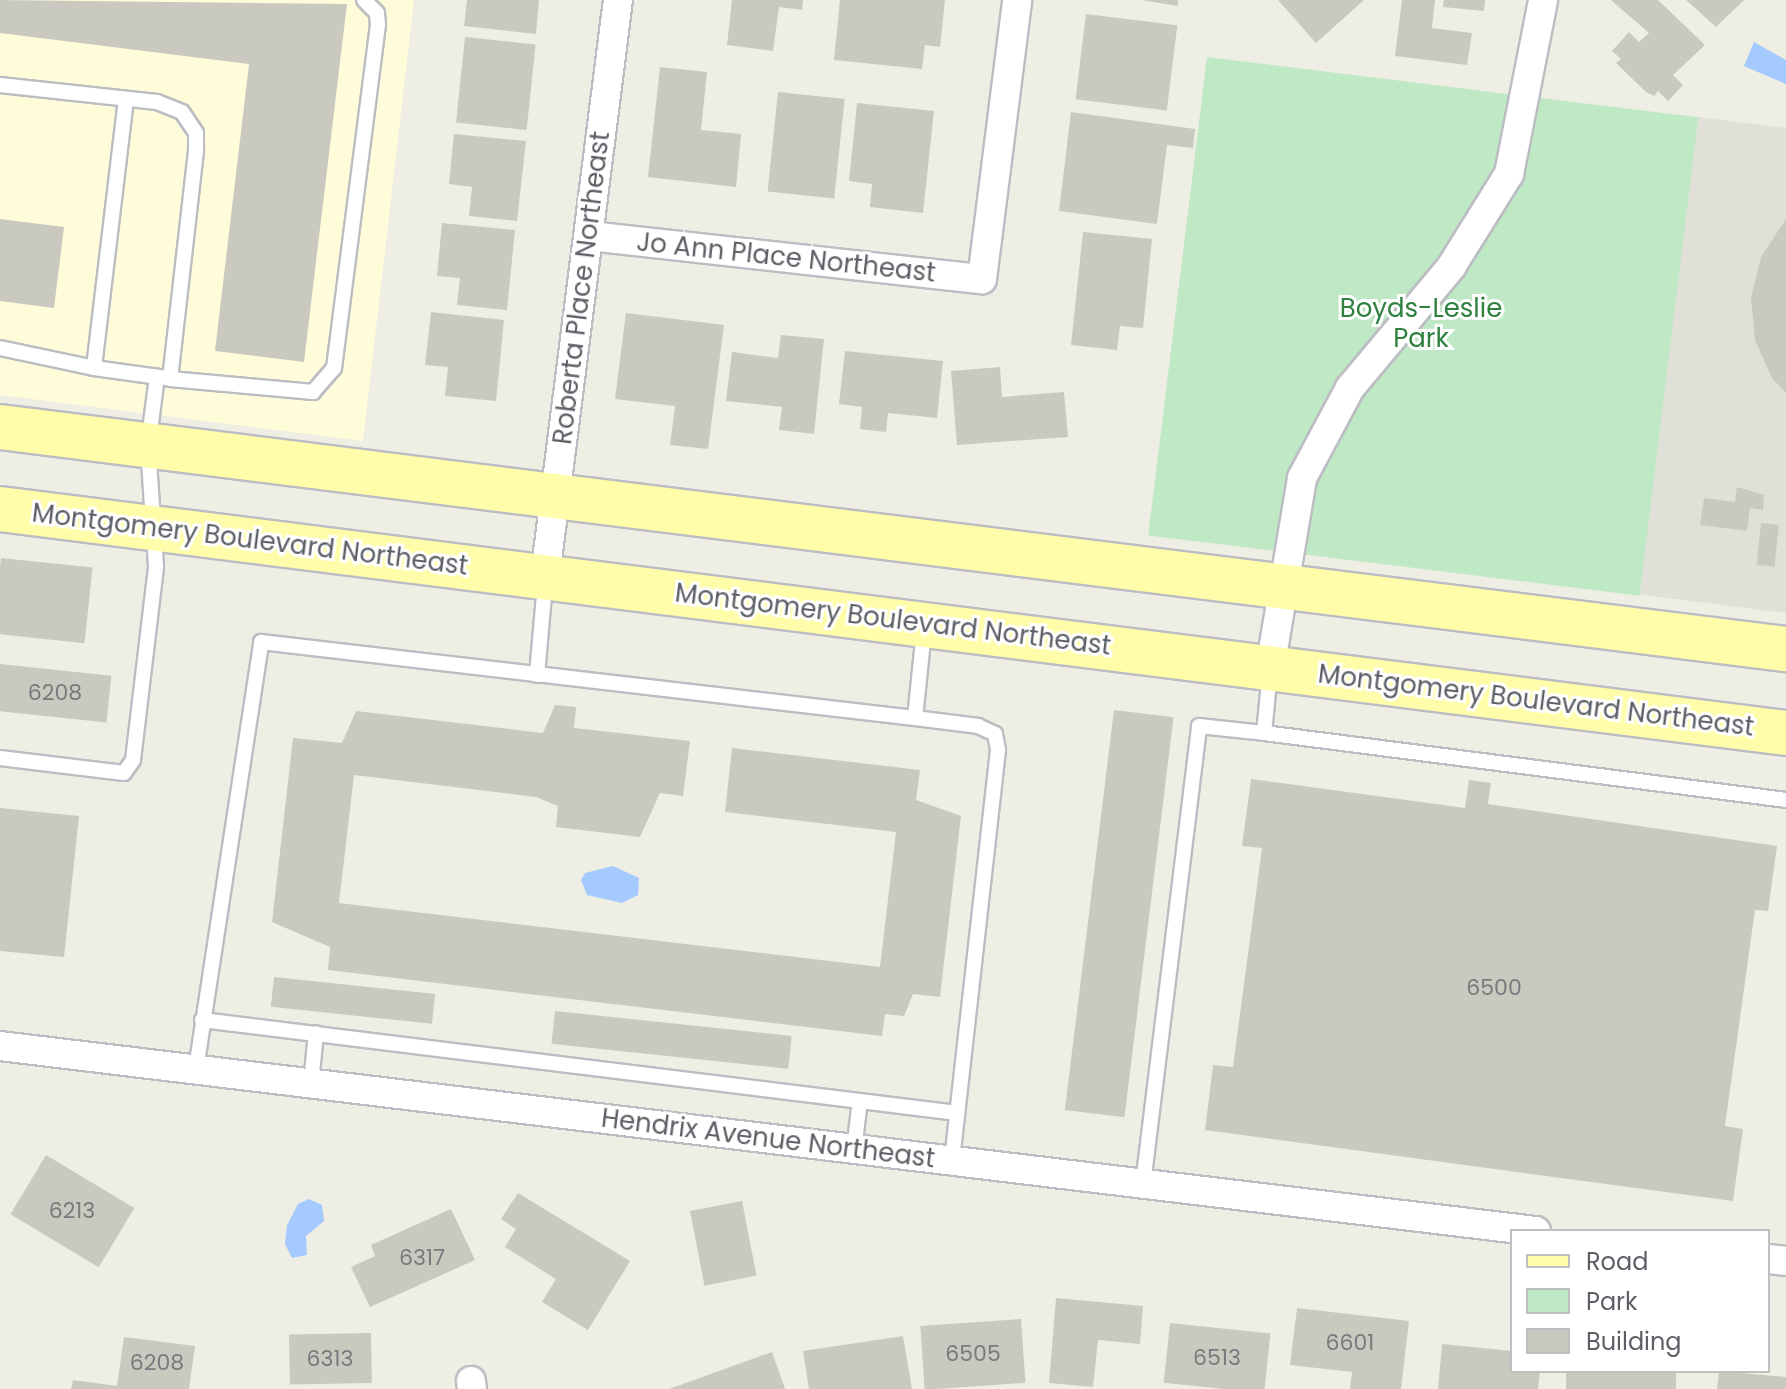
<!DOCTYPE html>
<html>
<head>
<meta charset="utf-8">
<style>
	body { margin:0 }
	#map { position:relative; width:1786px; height:1389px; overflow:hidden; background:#efeee4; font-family:Poppins,sans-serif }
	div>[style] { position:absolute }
	.commercial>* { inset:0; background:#fffcd9 }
	.industrial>* { inset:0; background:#e0e0d9 }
	.green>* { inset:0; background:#bfe8c5; transform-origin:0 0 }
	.water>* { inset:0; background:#a4caff }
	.building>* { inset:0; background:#cac9c0; transform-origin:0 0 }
	.roads { filter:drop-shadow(2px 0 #bcbdc3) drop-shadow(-2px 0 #bcbdc3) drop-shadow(0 2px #bcbdc3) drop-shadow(0 -2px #bcbdc3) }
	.service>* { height:14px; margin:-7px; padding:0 7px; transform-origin:7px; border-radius:7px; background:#fff }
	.minor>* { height:28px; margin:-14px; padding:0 14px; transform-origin:14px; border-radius:14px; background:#fff }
	.primary>* { height:44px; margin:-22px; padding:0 22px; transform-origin:22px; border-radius:22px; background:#fffda9 }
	span { translate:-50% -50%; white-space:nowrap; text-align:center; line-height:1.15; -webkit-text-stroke:6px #fff; paint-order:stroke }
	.number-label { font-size:22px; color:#787a7c }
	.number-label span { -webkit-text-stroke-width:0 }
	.street-label { font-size:26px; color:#5c5f65 }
	.park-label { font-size:26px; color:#30813f }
	.legend { position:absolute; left:1510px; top:1229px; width:260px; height:144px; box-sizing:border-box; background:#fff; border:2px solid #bebfc1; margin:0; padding:10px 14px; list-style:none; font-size:24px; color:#5c5f65 }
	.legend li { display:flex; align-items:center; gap:16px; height:40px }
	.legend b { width:40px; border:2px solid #bebfc1 }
</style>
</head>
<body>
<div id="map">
	<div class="commercial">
		<div style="clip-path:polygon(0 0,414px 0,363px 441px,0 395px)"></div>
	</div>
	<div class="industrial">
		<div style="clip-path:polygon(1698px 117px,1786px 128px,1786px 613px,1628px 593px)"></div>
	</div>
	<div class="green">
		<div style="left:1207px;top:57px;width:495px;height:482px;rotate:7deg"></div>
	</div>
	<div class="water">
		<div style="clip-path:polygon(1754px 42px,1786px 60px,1786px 84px,1744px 66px)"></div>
		<div style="clip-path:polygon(613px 866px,639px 878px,638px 895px,622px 903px,587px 895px,581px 880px,585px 873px)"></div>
		<div style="clip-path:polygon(309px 1199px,322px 1205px,324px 1221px,306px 1236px,307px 1255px,292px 1258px,285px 1244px,287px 1225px,298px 1204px)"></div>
	</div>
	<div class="building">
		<div style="clip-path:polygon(0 0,347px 4px,304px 362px,215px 351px,249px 64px,0 33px)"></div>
		<div style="clip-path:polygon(467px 0,539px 0,536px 34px,464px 26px)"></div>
		<div style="clip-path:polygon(732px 0,803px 0,802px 10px,779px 7px,773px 51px,727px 45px)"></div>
		<div style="clip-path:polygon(840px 0,945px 0,940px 47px,925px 45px,922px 69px,834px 60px)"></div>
		<div style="clip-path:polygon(1141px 0,1178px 0,1178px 6px)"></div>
		<div style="clip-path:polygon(1278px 0,1364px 0,1316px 43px)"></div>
		<div style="clip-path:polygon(1402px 0,1435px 0,1432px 28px,1472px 33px,1467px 65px,1395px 56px)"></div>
		<div style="clip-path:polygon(1444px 0,1485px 0,1484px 11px,1443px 7px)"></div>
		<div style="clip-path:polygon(1611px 0,1658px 0,1705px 45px,1673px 75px,1683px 85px,1668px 101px,1658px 91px,1654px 96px,1646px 92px,1616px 63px,1621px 59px,1612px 51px,1629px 32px,1639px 42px,1649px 33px)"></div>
		<div style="clip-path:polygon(1686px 0,1744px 0,1716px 27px)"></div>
		<div style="left:1086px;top:14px;width:92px;height:86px;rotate:7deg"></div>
		<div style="left:465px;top:37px;width:71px;height:86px;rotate:6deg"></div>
		<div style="clip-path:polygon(660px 67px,707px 72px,701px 130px,741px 134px,736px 187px,648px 177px)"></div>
		<div style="left:778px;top:92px;width:67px;height:100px;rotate:6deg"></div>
		<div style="clip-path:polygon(857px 103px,934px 111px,923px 213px,870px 207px,872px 184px,849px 181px)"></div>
		<div style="clip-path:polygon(1071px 112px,1195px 129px,1193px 148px,1167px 145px,1157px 224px,1059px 211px)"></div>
		<div style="clip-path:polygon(454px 134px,526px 141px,517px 221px,469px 216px,472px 187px,449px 184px)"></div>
		<div style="clip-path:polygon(0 219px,64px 227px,54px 308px,0 301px)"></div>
		<div style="clip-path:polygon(1786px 219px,1786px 393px,1772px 378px,1755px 340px,1751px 298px,1761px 257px)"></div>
		<div style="clip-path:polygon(442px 223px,515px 230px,507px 310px,457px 305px,460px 278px,437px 276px)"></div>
		<div style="clip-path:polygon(1083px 232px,1152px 239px,1143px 328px,1120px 326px,1117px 350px,1071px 345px)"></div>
		<div style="clip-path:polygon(431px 312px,504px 320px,496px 401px,445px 396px,448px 367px,425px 365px)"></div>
		<div style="clip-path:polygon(626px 313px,724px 325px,708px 449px,670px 445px,675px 406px,615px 399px)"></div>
		<div style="clip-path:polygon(781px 335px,824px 339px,814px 434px,779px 430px,782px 407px,726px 401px,732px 352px,778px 358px)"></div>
		<div style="clip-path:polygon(845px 351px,943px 361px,937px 418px,888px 413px,886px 432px,860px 429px,862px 407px,839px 404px)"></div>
		<div style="clip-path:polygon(1000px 367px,1002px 397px,1064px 392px,1068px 437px,957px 445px,951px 371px)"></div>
		<div style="clip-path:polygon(1737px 487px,1764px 495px,1763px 510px,1750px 508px,1747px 531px,1700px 525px,1704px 498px,1735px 502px)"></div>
		<div style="left:1761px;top:523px;width:18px;height:42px;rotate:6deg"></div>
		<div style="left:1px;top:558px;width:92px;height:76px;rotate:6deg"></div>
		<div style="left:0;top:664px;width:112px;height:47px;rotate:6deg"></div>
		<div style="clip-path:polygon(555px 705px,576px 707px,574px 728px,690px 741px,683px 796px,660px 793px,640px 837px,556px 827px,558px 806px,536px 797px,354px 775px,339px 903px,880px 967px,896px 832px,725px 812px,732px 748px,920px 770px,916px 800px,961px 816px,940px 997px,913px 994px,904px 1016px,885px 1014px,882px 1036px,328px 970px,330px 947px,272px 922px,293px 738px,342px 743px,356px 711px,543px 733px)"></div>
		<div style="left:1114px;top:710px;width:60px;height:403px;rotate:7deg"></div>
		<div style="clip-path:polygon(1251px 779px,1465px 808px,1469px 780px,1491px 783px,1488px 804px,1777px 846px,1768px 911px,1755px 910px,1725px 1126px,1743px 1129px,1733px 1201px,1205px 1130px,1213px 1065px,1233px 1067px,1262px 848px,1242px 846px)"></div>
		<div style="clip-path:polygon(0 808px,79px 816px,64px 957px,0 951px)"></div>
		<div style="left:274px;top:977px;width:162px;height:30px;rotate:6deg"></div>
		<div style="left:555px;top:1011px;width:238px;height:33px;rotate:6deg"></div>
		<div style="left:46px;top:1155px;width:103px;height:69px;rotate:31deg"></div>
		<div style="clip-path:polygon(518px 1193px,630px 1261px,588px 1330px,542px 1302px,556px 1279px,505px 1247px,516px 1229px,501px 1219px)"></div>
		<div style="left:742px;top:1201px;width:76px;height:53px;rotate:79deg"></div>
		<div style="clip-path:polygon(451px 1209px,475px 1260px,370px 1307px,351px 1267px,375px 1256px,371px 1245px)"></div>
		<div style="clip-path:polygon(1056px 1298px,1143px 1306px,1140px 1344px,1098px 1340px,1093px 1387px,1049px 1383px)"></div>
		<div style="clip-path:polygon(1297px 1308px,1409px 1321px,1401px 1389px,1350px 1389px,1352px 1372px,1290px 1365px)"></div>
		<div style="left:1021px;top:1319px;width:64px;height:101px;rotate:86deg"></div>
		<div style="left:1170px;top:1323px;width:101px;height:60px;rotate:6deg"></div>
		<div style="left:371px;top:1333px;width:50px;height:82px;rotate:89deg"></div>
		<div style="clip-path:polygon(903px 1336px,912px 1389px,809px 1389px,803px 1351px)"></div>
		<div style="clip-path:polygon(124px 1337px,195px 1346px,189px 1389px,71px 1389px,73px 1380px,117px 1386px)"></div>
		<div style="clip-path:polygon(1442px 1344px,1512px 1351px,1512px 1371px,1540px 1371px,1538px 1389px,1438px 1389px)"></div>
		<div style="clip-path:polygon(772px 1352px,785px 1389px,669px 1389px)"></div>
		<div style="left:1566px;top:1371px;width:110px;height:18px"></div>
		<div style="clip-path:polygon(1719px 1371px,1786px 1377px,1786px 1389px,1717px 1389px)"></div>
	</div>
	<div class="roads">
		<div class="service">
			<div style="left:0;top:85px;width:158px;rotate:6.2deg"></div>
			<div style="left:157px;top:102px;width:27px;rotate:22deg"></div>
			<div style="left:182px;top:112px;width:25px;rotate:56deg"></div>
			<div style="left:196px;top:133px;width:18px;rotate:90deg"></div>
			<div style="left:196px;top:151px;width:229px;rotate:96.5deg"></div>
			<div style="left:170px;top:379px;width:144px;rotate:5.2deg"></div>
			<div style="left:313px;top:392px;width:32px;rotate:-49deg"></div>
			<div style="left:334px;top:368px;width:346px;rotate:-82.7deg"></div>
			<div style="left:378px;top:25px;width:12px;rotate:-95deg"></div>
			<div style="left:377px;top:13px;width:18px;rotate:-135deg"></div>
			<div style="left:126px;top:99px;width:271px;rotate:96.8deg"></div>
			<div style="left:94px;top:368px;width:73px;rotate:7.9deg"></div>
			<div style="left:0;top:348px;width:96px;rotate:12deg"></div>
			<div style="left:1270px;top:672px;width:61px;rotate:95.6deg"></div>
			<div style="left:1264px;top:733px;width:526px;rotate:7.31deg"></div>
			<div style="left:537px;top:675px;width:92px;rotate:-85deg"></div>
			<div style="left:915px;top:718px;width:87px;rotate:-84.1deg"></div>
			<div style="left:0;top:758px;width:125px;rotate:6.9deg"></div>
			<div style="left:124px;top:773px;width:16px;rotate:-55deg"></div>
			<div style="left:133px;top:760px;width:195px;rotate:-83.2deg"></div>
			<div style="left:156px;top:566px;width:120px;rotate:-93.8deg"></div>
			<div style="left:148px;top:446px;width:70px;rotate:-82.6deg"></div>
			<div style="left:202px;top:1020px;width:761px;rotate:7.02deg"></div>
			<div style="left:196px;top:1069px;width:432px;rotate:-81.3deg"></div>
			<div style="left:261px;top:642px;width:658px;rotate:6.63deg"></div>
			<div style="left:915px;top:718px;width:64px;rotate:7.2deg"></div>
			<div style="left:978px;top:726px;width:19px;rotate:25deg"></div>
			<div style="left:995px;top:734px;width:16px;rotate:79deg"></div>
			<div style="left:998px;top:750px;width:414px;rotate:96.4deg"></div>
			<div style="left:311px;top:1083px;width:50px;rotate:-84.3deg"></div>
			<div style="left:854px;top:1149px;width:48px;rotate:-82.9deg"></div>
			<div style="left:1143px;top:1184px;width:461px;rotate:-83deg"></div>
			<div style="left:1199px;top:726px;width:65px;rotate:6.1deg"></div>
		</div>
		<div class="minor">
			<div style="left:590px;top:236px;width:394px;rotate:6.3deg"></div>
			<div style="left:982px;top:279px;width:281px;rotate:-82.8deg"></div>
			<div style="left:545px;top:576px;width:581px;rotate:-82.78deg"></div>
			<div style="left:1270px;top:668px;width:193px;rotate:-80.4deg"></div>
			<div style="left:1302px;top:478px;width:102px;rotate:-61.9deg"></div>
			<div style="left:1350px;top:388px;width:158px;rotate:-50.1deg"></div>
			<div style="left:1451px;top:267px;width:110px;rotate:-58.1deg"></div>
			<div style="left:1509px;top:174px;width:177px;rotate:-78.9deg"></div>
			<div style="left:0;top:1046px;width:1547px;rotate:6.87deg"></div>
			<div style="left:1768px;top:1259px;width:18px;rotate:6deg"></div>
			<div style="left:471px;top:1381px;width:8px;rotate:83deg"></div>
		</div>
		<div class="primary">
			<div style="left:0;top:427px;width:1800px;rotate:7.09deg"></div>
			<div style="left:0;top:509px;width:1800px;rotate:7.15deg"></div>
		</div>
	</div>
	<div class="number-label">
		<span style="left:55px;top:693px">6208</span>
		<span style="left:1494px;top:988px">6500</span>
		<span style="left:72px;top:1211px">6213</span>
		<span style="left:422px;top:1258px">6317</span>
		<span style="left:1350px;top:1343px">6601</span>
		<span style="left:973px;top:1354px">6505</span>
		<span style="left:1217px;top:1358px">6513</span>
		<span style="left:330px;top:1359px">6313</span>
		<span style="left:157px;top:1363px">6208</span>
	</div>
	<div class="street-label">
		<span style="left:786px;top:258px;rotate:6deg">Jo Ann Place Northeast</span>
		<span style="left:582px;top:288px;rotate:-83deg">Roberta Place Northeast</span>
		<span style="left:250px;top:540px;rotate:7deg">Montgomery Boulevard Northeast</span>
		<span style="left:893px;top:620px;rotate:7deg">Montgomery Boulevard Northeast</span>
		<span style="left:1536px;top:701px;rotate:7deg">Montgomery Boulevard Northeast</span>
		<span style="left:768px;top:1139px;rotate:7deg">Hendrix Avenue Northeast</span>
	</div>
	<div class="park-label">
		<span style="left:1421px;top:324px">Boyds-Leslie<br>Park</span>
	</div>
	<ul class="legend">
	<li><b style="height:10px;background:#fffda9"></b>Road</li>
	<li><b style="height:22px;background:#bfe8c5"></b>Park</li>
	<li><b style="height:22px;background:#cac9c0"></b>Building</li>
	</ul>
</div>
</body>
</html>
